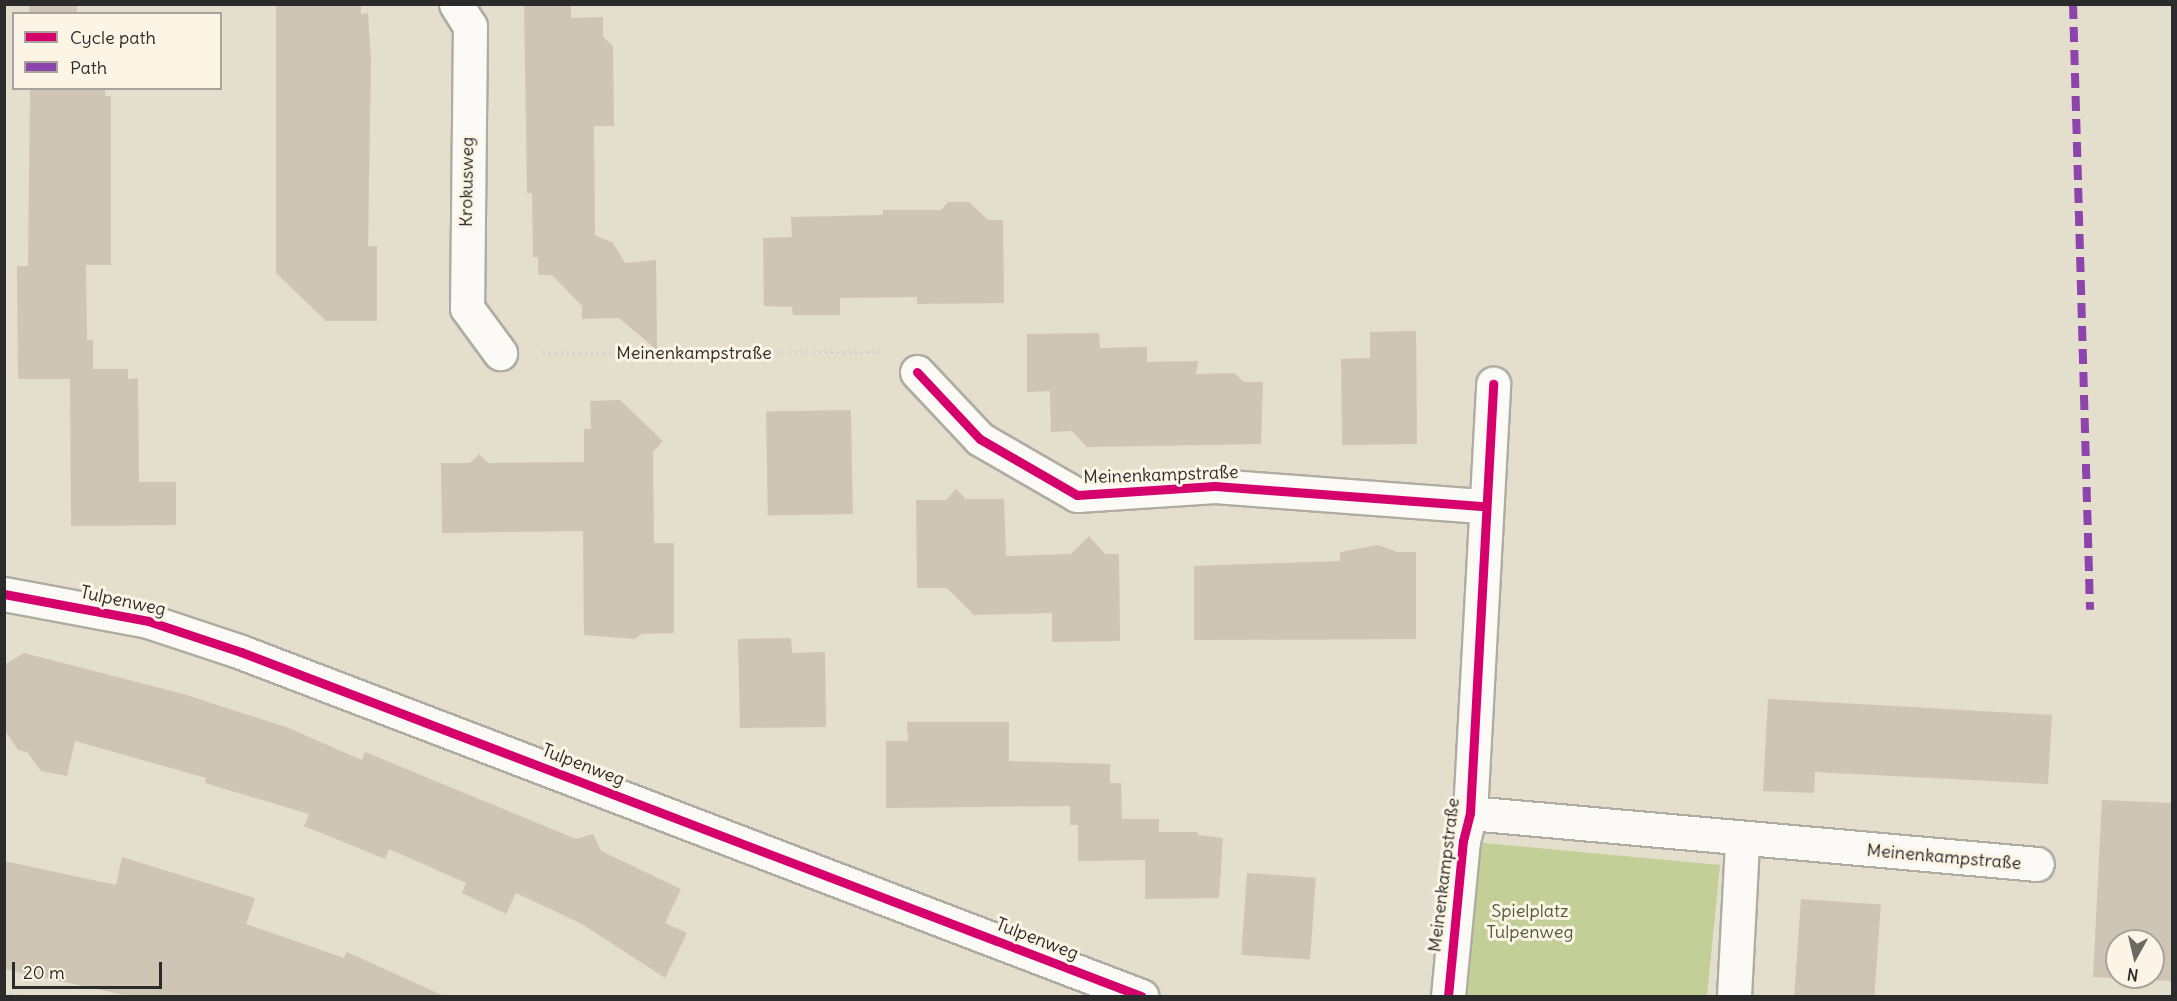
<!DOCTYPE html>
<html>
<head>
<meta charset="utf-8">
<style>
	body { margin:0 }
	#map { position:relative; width:2177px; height:1001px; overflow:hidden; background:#e4decc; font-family:Delius,sans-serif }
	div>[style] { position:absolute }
	.green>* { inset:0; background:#c2cf97 }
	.building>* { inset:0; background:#cfc5b5; transform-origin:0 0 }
	.path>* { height:4px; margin-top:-2px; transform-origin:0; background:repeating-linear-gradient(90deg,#d1d0cb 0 1.5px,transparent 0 6px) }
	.roads { filter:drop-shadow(2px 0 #b0aca1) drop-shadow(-2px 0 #b0aca1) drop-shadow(0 2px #b0aca1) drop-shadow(0 -2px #b0aca1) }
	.minor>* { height:33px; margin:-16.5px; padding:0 16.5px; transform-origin:16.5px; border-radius:16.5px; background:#fbfaf7 }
	.quiet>* { height:8px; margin-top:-4px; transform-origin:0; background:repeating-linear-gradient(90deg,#8e44ad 0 15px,transparent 0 23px) }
	.cycleway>* { height:9px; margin:-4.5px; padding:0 4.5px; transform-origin:4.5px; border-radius:4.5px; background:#d6006c }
	span { translate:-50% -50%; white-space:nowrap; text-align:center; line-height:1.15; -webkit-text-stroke:6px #fcf5e5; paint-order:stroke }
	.street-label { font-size:18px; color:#2b2b2b }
	.park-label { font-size:18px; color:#50593e }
	.frame { position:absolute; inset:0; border:6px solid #2b2b2b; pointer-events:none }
	.legend { position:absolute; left:12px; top:12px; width:210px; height:78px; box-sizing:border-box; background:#fcf5e5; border:2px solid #a8a49b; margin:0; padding:8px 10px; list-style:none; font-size:18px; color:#2b2b2b }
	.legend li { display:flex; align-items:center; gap:12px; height:30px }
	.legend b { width:30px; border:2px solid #a8a49b }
	.north { position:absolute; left:2105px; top:929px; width:60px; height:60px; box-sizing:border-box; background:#fcf5e5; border:2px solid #a8a49b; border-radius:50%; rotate:188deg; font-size:16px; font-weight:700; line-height:24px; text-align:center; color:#2b2b2b }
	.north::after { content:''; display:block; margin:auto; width:21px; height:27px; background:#6c6a63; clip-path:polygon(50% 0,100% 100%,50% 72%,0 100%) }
	.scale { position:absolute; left:12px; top:962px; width:150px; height:27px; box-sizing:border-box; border:3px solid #2b2b2b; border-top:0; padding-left:8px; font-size:18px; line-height:21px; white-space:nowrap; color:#2b2b2b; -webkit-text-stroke:4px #fcf5e5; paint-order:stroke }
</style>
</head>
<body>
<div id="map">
	<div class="green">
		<div style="clip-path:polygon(1463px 841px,1720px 865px,1707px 996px,1448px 996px)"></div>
	</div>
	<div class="building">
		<div style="left:29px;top:4px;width:48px;height:10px"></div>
		<div style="clip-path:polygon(276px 4px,361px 4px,361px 14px,368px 13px,371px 61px,368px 246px,377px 246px,377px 321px,326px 321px,276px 273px)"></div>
		<div style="clip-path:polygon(524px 4px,571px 4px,571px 18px,603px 17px,603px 37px,613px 46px,614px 126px,594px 126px,595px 235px,613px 243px,625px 263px,656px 260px,657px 350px,619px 318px,582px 319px,582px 306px,552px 275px,538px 275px,538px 257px,533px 257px,532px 193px,527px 193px)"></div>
		<div style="clip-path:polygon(30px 88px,105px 88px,105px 96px,111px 96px,111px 265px,86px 265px,87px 340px,93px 340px,93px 369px,128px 369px,128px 379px,138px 378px,139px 482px,176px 482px,176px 525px,71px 526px,70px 379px,18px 379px,17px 266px,28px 266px)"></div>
		<div style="clip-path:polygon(948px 202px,969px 202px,988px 220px,1003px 220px,1004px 303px,917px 304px,917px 297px,840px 298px,840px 315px,793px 315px,792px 307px,764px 306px,763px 238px,792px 237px,791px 217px,883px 215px,883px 210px,941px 210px)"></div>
		<div style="clip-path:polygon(1416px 331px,1417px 444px,1342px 445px,1341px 359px,1370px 358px,1370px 332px)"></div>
		<div style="clip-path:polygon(1099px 333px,1100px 348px,1147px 347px,1147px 362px,1198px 361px,1196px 374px,1235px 373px,1244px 382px,1263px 382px,1261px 444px,1087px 447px,1072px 431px,1051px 432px,1050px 391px,1027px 392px,1027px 334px)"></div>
		<div style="clip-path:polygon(620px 400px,663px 441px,653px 452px,654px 543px,674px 543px,674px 633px,641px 634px,635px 639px,584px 635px,583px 531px,442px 533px,441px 463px,470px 463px,479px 454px,488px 463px,584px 462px,584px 429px,591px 429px,590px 401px)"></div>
		<div style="left:851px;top:410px;width:104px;height:85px;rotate:89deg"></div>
		<div style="clip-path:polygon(956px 489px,966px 499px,1004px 499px,1006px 556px,1071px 554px,1089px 536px,1105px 554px,1119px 554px,1120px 641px,1052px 642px,1052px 613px,974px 615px,947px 588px,917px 588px,916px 500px,946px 500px)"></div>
		<div style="clip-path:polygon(1378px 545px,1397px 552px,1416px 552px,1416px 639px,1194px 640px,1194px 566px,1340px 561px,1340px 552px)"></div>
		<div style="clip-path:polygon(791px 638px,792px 653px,825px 652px,826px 727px,740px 728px,738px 639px)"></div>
		<div style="clip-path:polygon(24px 653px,183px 694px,286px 727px,362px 760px,365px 752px,576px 839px,593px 834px,601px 851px,681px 889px,665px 923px,687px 933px,665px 978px,582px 924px,516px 893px,506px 914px,462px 893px,466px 883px,389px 849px,385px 859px,304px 826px,309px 814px,205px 783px,206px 778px,75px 741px,67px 776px,41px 771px,27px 752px,18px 750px,4px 729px,4px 665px)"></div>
		<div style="clip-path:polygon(1768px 699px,2052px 715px,2048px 784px,1815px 772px,1814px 793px,1763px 791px)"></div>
		<div style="clip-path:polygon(907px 722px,1009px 722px,1009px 761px,1110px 764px,1110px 783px,1121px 783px,1122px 819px,1159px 819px,1159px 832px,1198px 832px,1198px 835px,1223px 838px,1219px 898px,1145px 899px,1145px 860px,1078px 861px,1078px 825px,1070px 825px,1070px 806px,886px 808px,886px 741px,908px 741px)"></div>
		<div style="clip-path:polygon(evenodd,2102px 800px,2172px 803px,2172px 981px,2093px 977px,2102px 800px,2117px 941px,2153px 941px,2153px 977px,2117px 977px,2117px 941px)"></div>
		<div style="clip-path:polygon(122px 857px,255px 898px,246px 924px,344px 958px,347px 952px,444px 996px,129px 996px,4px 969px,4px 861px,116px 885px)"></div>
		<div style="left:1247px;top:873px;width:69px;height:82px;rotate:4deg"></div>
		<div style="left:1801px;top:899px;width:80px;height:97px;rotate:4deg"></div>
	</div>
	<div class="path">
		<div style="left:543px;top:353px;width:337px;rotate:-0.2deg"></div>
		<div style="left:4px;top:994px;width:15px;rotate:8deg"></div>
	</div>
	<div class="roads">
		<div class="minor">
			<div style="left:456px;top:4px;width:26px;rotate:58deg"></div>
			<div style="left:470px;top:26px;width:282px;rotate:90.6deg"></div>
			<div style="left:467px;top:308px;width:56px;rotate:53.7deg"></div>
			<div style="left:917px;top:372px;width:92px;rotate:46.8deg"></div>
			<div style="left:980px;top:439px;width:112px;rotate:30deg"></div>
			<div style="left:1077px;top:495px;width:138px;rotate:-3.7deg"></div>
			<div style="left:1215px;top:486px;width:270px;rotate:4.3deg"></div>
			<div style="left:4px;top:594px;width:147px;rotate:10.6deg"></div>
			<div style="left:148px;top:621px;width:98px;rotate:18.4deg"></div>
			<div style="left:241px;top:652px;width:964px;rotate:20.92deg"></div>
			<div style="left:1470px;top:813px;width:569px;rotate:5.14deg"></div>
			<div style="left:1448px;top:996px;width:156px;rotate:-84.5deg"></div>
			<div style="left:1463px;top:841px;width:29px;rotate:-76deg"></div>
			<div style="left:1470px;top:813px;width:430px;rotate:-86.9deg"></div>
			<div style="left:1734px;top:996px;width:155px;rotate:-87deg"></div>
		</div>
	</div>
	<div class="quiet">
		<div style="left:2073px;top:4px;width:606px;rotate:88.39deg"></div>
	</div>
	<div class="cycleway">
		<div style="left:917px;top:372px;width:92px;rotate:46.8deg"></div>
		<div style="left:980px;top:439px;width:112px;rotate:30deg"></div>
		<div style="left:1077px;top:495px;width:138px;rotate:-3.7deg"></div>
		<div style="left:1215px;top:486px;width:270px;rotate:4.3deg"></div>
		<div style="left:4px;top:594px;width:147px;rotate:10.6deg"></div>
		<div style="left:148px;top:621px;width:98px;rotate:18.4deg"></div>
		<div style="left:241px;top:652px;width:964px;rotate:20.92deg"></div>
		<div style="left:1448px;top:996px;width:156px;rotate:-84.5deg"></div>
		<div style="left:1463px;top:841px;width:29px;rotate:-76deg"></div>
		<div style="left:1470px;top:813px;width:430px;rotate:-86.9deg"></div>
	</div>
	<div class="street-label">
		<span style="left:467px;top:182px;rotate:-89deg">Krokusweg</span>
		<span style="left:694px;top:353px">Meinenkampstraße</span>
		<span style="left:1161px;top:475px;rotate:-2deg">Meinenkampstraße</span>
		<span style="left:123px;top:601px;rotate:12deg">Tulpenweg</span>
		<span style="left:583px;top:765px;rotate:21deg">Tulpenweg</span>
		<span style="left:1944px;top:857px;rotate:5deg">Meinenkampstraße</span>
		<span style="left:1444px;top:875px;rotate:-83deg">Meinenkampstraße</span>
		<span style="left:1037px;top:939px;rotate:21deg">Tulpenweg</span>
	</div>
	<div class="park-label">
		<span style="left:1530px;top:922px">Spielplatz<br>Tulpenweg</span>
	</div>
	<div class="frame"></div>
	<ul class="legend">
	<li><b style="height:8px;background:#d6006c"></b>Cycle path</li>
	<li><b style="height:8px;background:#8e44ad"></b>Path</li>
	</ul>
	<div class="north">N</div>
	<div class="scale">20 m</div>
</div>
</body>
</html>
